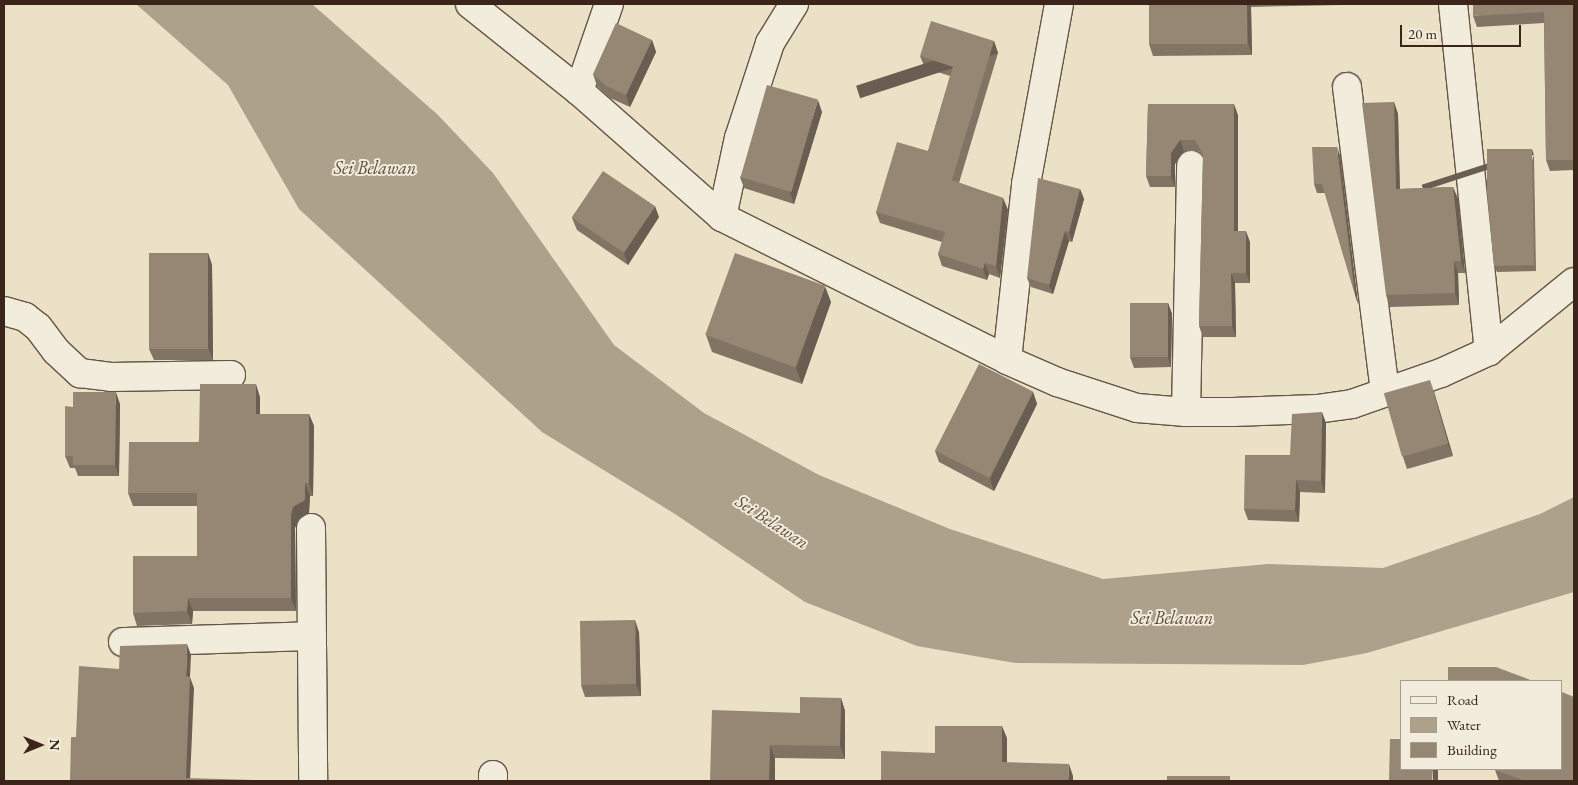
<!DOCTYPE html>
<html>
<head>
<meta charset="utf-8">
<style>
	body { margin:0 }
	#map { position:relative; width:1578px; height:785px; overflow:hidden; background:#eae1c7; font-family:"EB Garamond",serif }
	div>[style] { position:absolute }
	.water>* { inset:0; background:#aea18c }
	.roads { filter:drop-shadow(1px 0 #675445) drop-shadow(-1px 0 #675445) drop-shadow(0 1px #675445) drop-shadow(0 -1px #675445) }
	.minor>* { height:28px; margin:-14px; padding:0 14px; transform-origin:14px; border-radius:14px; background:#f1ecdb }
	.wall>* { inset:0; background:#817464 }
	.shaded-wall>* { inset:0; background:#695e51; transform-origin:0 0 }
	.building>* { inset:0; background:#968774; transform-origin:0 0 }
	span { translate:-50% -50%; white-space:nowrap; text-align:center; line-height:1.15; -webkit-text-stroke:4px #f1ecdb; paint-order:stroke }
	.water-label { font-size:18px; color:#5e4a3c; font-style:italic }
	.frame { position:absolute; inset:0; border:5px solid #3b251a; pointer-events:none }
	.legend { position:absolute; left:1400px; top:680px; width:162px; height:90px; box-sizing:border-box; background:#f1ecdb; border:1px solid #a89c8e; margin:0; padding:6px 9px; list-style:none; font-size:15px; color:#3b251a }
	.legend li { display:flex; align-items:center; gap:10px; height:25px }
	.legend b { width:25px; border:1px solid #a89c8e }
	.north { position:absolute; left:15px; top:720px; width:50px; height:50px; -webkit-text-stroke:4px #f1ecdb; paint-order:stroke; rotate:90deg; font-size:14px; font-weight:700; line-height:20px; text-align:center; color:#3b251a }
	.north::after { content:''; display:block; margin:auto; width:18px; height:22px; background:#3b251a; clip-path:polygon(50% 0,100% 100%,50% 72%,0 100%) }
	.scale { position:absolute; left:1400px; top:25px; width:121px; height:22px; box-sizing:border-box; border:2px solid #3b251a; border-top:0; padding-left:6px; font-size:15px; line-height:18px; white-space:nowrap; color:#3b251a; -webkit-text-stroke:4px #f1ecdb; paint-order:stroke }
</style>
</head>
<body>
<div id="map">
	<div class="water">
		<div style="clip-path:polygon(136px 4px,312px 4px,438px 115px,493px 173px,614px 345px,704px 413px,819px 475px,950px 529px,1103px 579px,1268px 564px,1383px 568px,1540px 514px,1574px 497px,1574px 592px,1367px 653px,1303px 665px,1015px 663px,917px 646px,805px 602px,675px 514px,542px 432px,299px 209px,228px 85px)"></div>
	</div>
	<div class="roads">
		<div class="minor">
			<div style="left:470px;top:4px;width:139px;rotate:38.6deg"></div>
			<div style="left:579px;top:91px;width:191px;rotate:41.4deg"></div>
			<div style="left:722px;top:217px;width:319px;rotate:26.6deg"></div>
			<div style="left:1007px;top:360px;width:55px;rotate:23.7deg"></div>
			<div style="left:1057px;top:382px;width:84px;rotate:18deg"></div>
			<div style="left:1137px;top:408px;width:49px;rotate:4.7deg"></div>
			<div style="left:1186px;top:412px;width:47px"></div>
			<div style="left:1233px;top:412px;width:84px;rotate:-2deg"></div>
			<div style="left:1317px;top:409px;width:35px;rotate:-8deg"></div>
			<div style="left:1352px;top:404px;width:94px;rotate:-19.2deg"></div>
			<div style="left:1441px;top:373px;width:53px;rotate:-24.6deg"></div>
			<div style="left:1489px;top:351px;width:109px;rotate:-39.1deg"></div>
			<div style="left:1453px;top:4px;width:349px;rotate:84.1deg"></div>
			<div style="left:1347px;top:87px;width:308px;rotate:82.9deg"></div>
			<div style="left:579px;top:91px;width:92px;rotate:-71deg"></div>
			<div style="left:722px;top:217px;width:81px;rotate:-77.9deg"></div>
			<div style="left:739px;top:138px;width:100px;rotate:-71.9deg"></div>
			<div style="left:770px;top:43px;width:46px;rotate:-58.4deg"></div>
			<div style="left:4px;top:311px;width:22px;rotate:16deg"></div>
			<div style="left:25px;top:317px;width:16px;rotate:38deg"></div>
			<div style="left:38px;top:327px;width:30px;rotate:53deg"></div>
			<div style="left:56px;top:351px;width:33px;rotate:43deg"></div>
			<div style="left:80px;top:373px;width:31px;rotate:7deg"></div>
			<div style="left:111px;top:377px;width:120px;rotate:-1deg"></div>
			<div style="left:1007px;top:360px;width:177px;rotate:-83.8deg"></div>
			<div style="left:1026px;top:184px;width:183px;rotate:-79.6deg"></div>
			<div style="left:1186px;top:412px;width:247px;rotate:-88.8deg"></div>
			<div style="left:311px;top:528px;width:253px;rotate:89.5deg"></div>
			<div style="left:123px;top:642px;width:189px;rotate:-1.8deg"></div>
			<div style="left:493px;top:781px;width:6px;rotate:-90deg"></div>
		</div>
	</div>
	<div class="wall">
		<div style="clip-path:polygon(1149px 4px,1342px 4px,1342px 5px,1251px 7px,1252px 55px,1153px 56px,1149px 44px)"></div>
		<div style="clip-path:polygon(1574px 4px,1574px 170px,1550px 171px,1546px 160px,1544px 23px,1477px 27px,1473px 16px)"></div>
		<div style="clip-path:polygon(652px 40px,656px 52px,630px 107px,610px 98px,597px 86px,593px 74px)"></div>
		<div style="clip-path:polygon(994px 41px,998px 53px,959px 183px,1003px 198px,1008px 210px,1000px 278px,989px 274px,987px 280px,942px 266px,938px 254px,942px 242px,880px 223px,876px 212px,928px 151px,950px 76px,925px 68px,920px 56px)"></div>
		<div style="clip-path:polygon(1394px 102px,1398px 114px,1400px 189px,1453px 187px,1458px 199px,1465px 273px,1458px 273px,1459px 305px,1390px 307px,1386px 295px)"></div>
		<div style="clip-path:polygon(1148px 104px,1238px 115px,1238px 231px,1250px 242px,1250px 283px,1235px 283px,1236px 337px,1203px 337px,1199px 326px,1203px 158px,1199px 151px,1184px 151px,1175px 164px,1175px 187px,1150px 187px,1146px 176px)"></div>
		<div style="clip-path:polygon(822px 112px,794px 204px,744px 188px,740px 177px)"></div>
		<div style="clip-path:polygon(1340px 155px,1358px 304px,1325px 193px,1317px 193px,1314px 184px)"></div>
		<div style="clip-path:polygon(1534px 155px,1536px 271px,1497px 272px,1494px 266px)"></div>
		<div style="clip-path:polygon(1080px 189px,1084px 199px,1072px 242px,1069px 241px,1053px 294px,1031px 287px,1027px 278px)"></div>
		<div style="clip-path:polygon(659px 217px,628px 265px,577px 230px,572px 218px)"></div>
		<div style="clip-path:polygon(208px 253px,212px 265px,213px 360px,154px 360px,149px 349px)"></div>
		<div style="clip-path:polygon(831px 302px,802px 384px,712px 352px,706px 335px)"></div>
		<div style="clip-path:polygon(1168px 303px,1172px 314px,1171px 367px,1134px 368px,1130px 357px)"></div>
		<div style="clip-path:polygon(1033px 392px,1037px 404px,994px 491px,939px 462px,935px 451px)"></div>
		<div style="clip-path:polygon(1434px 392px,1453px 456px,1407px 469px,1403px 457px)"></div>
		<div style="clip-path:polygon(260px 397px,260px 414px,309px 414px,314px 426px,313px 496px,310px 496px,309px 513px,298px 520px,295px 528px,296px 611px,193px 611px,192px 624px,137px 626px,133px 613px,197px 556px,197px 506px,133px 506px,128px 493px)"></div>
		<div style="clip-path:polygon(120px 404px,119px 476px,78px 476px,75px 468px,70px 468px,65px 456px,73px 407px)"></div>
		<div style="clip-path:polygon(1326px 423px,1325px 493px,1300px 492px,1299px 522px,1248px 520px,1244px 509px,1290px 455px)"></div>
		<div style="clip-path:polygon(639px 632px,641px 696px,585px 697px,581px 685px)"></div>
		<div style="clip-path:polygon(841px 698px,845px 711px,845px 759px,775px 758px,775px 781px,710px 781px,800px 713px)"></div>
		<div style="clip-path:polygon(1495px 770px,1574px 781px,1499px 781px)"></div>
	</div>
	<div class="shaded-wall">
		<div style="clip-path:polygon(1247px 4px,1250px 4px,1251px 7px,1252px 55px,1248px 43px)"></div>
		<div style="clip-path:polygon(652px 40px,656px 52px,630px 107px,626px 95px)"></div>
		<div style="left:994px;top:41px;width:13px;height:145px;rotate:72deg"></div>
		<div style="clip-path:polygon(818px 100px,822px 112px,794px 204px,790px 192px)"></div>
		<div style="clip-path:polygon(1394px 102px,1398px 114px,1400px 201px,1396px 189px)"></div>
		<div style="clip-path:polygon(1234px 104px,1238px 115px,1238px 242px,1234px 231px)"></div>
		<div style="clip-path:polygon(1180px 140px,1184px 151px,1175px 164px,1175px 187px,1171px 176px,1171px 153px)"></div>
		<div style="clip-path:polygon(1337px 147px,1340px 155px,1358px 304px,1355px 295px)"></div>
		<div style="left:1532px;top:149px;width:6px;height:116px;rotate:72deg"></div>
		<div style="clip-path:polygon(1453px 187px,1458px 199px,1465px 273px,1461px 261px)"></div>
		<div style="clip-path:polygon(1080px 189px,1084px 199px,1072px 242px,1069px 232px)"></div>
		<div style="clip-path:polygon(1003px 198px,1008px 210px,1000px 278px,996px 266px)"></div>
		<div style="clip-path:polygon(655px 206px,659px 217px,628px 265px,624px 253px)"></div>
		<div style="clip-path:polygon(1065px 231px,1069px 241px,1053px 294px,1049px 285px)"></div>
		<div style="clip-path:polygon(1246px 231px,1250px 242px,1250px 283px,1246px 273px)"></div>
		<div style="clip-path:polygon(208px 253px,212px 265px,213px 360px,208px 348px)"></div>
		<div style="clip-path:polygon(1454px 261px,1458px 273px,1459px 305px,1455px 293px)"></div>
		<div style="clip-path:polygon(985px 263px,989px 274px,987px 280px,983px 269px)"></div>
		<div style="clip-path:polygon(1231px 273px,1235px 283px,1236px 337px,1232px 326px)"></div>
		<div style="clip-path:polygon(825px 286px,831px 302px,802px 384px,796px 368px)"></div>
		<div style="clip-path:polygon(1168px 303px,1172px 314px,1171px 367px,1167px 355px)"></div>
		<div style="clip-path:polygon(1430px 380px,1434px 392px,1453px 456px,1448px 444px)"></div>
		<div style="clip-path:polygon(256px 384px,260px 397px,260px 426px,256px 414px)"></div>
		<div style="clip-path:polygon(116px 392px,120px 404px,119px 476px,115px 465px)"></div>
		<div style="clip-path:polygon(1033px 392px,1037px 404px,994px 491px,990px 479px)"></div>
		<div style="clip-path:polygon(1322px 412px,1326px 423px,1325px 493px,1321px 481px)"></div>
		<div style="clip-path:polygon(309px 414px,314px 426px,313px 496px,309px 483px)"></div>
		<div style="clip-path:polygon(1296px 480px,1300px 492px,1299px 522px,1295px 510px)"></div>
		<div style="clip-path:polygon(305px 483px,310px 496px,309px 513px,298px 520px,295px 528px,296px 611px,291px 598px,291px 515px,293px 507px)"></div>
		<div style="clip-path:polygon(188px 598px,193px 611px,192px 624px,187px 611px)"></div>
		<div style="clip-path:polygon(635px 620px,639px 632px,641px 696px,636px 684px)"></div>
		<div style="clip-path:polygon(187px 644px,191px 655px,190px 677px,194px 688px,190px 781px,186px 778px,186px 676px)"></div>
		<div style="clip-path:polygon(841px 698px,845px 711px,845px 759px,840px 746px)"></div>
		<div style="clip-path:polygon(1002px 726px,1007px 738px,1007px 774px,1002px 762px)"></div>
		<div style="clip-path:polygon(770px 745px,775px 758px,775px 781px,769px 781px)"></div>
		<div style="clip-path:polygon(1069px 764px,1073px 776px,1073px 781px,1068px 781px)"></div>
		<div style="left:1433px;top:769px;width:5px;height:12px"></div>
	</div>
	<div class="building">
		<div style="left:1149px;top:4px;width:98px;height:40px"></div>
		<div style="clip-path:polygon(1473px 4px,1574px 4px,1574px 160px,1546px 160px,1544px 12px,1473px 16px)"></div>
		<div style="clip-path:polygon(931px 21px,994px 41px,952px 180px,1003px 198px,996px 266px,985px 263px,983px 269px,938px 254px,945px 232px,876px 212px,897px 142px,928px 151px,953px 67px,920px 56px)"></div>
		<div style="clip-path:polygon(616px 23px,652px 40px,626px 95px,606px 86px,593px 74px)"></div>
		<div style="left:767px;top:85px;width:53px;height:96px;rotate:16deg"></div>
		<div style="clip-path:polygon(1394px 102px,1396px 189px,1453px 187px,1461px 261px,1454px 261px,1455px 293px,1386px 295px,1362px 103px)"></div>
		<div style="clip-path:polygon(1148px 104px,1234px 104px,1234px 231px,1246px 231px,1246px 273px,1231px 273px,1232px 326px,1199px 326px,1203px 154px,1195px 140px,1180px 140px,1171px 153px,1171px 176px,1146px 176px)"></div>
		<div style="clip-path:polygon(1312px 147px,1337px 147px,1355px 295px,1322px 184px,1314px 184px)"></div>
		<div style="clip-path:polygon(1487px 149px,1532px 149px,1534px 265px,1494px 266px,1487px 192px)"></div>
		<div style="left:603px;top:171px;width:63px;height:56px;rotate:34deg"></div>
		<div style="clip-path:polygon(1038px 178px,1080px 189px,1069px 232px,1065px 231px,1049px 285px,1027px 278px)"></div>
		<div style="left:149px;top:253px;width:59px;height:96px"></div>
		<div style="left:735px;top:253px;width:96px;height:87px;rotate:20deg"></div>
		<div style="left:1130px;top:303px;width:38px;height:54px"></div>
		<div style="left:979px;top:364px;width:61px;height:97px;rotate:27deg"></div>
		<div style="left:1430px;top:380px;width:66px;height:48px;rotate:74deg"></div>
		<div style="clip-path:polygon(200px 384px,256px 384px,256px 414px,309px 414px,309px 483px,305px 483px,305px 500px,293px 507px,291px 515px,291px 598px,188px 598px,187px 611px,133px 613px,133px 556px,197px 556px,197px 493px,128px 493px,129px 442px,199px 442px)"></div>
		<div style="clip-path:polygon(73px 392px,116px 392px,115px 465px,73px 465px,73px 456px,65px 456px,65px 406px,73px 407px)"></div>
		<div style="clip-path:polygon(1322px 412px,1321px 481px,1296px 480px,1295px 510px,1244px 509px,1245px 455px,1290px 455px,1292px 414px)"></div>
		<div style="left:635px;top:620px;width:64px;height:55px;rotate:89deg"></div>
		<div style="clip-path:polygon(187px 644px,186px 676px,190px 677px,186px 778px,288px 781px,70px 781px,71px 737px,76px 737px,79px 666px,119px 669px,120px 646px)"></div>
		<div style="clip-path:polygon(1448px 667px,1496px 667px,1533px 681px,1448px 681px)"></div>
		<div style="clip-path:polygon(1562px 692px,1574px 697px,1574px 781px,1526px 781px,1495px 770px,1495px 769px,1562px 769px)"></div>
		<div style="clip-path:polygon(800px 697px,841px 698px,840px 746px,770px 745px,769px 781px,710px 781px,712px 710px,800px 713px)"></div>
		<div style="clip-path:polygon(935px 726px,1002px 726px,1002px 762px,1069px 764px,1068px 781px,881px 781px,881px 751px,935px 753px)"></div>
		<div style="clip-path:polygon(1390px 739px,1402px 739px,1402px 769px,1433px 769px,1432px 781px,1389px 781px)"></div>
		<div style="left:1167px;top:776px;width:63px;height:5px"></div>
	</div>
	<div class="water-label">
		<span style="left:375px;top:168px">Sei Belawan</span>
		<span style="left:772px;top:522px;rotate:33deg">Sei Belawan</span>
		<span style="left:1172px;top:618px">Sei Belawan</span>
	</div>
	<div class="frame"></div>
	<ul class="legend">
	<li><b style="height:6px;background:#f1ecdb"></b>Road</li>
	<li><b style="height:14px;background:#aea18c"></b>Water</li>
	<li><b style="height:14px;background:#968774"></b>Building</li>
	</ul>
	<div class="north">N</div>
	<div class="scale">20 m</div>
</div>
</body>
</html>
